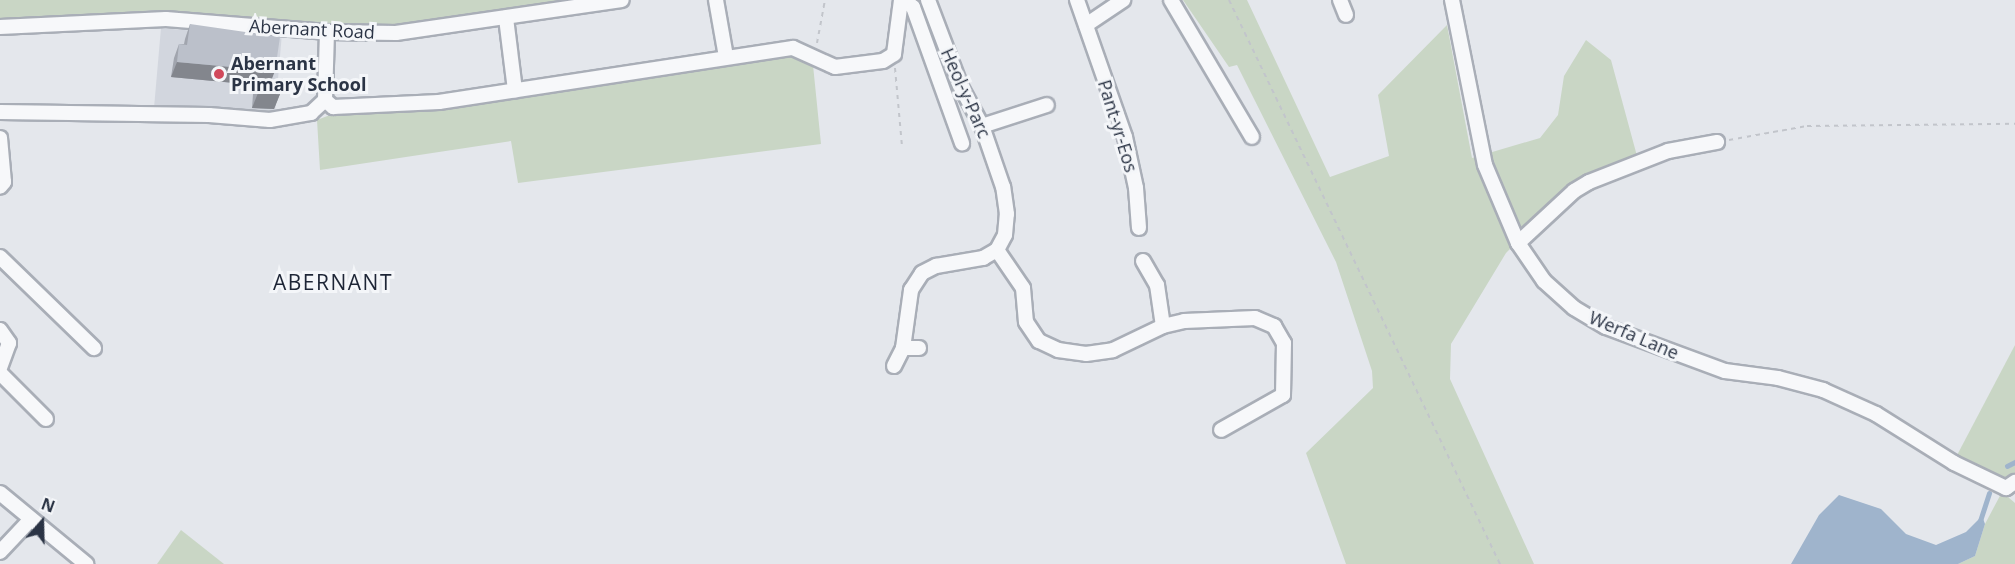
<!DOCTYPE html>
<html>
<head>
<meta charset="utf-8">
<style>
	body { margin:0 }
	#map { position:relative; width:2015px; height:564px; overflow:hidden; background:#e4e7ec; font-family:"Open Sans",sans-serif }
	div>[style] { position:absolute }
	.built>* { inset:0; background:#d2d6de; transform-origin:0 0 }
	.green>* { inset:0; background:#c9d6c5 }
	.water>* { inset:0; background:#9fb4cc }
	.stream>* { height:4.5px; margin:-2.25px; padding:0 2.25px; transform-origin:2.25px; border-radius:2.25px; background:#9fb4cc }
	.path>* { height:2px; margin-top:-1px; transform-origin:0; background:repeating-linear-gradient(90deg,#c2c5cb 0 4.5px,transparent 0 9px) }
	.roads { filter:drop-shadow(2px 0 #a9aeb7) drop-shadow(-2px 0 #a9aeb7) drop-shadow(0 2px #a9aeb7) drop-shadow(0 -2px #a9aeb7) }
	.minor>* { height:14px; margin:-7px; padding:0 7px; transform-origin:7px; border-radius:7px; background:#f7f8fa }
	.wall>* { inset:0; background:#a1a5ae }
	.shaded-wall>* { inset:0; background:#83868d }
	.building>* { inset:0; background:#bbc0ca; transform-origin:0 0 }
	.dots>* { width:16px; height:16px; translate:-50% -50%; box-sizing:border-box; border:3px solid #f4f6f9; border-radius:50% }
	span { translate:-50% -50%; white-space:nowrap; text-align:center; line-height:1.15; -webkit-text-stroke:6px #f4f6f9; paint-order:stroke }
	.street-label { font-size:18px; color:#2b3445 }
	.poi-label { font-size:18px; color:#2b3445; font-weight:700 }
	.left { translate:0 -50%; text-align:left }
	.quarter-label { font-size:21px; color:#1d2536; letter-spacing:1.5px }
	.north { position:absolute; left:12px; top:492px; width:60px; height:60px; -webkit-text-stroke:4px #f4f6f9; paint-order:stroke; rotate:20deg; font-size:16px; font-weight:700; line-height:24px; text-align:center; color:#2b3445 }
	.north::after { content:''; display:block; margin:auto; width:21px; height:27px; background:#2b3445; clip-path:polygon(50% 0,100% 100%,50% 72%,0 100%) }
</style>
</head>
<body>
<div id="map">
	<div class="built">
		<div style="left:161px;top:28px;width:121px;height:81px;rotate:5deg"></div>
	</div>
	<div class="green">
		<div style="clip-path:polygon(0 0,569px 0,395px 26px,358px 27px,162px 10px,0 19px)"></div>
		<div style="clip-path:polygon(1183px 0,1247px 0,1330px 177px,1389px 156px,1378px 95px,1447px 25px,1472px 158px,1540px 138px,1558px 115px,1564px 76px,1586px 40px,1611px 60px,1637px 156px,1571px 187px,1506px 253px,1451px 344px,1450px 379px,1534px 564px,1346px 564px,1306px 453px,1373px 388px,1372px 371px,1336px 262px,1237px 65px,1229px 67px)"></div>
		<div style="clip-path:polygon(792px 51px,805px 55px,813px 65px,821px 144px,518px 183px,511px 141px,320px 170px,317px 120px,330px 115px,390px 110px)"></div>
		<div style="clip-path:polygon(2015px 345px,2015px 477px,2006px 482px,1955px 459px)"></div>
		<div style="clip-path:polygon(2002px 492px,2015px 503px,2015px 564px,1958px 564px,1975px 556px,1985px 524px)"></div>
		<div style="clip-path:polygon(181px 530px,224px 564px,157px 564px)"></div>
	</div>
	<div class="water">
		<div style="clip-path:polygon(1839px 495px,1881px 509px,1906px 534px,1936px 545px,1966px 532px,1982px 516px,1985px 524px,1975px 556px,1958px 564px,1791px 564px,1819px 515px)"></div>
	</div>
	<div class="stream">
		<div style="left:2007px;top:466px;width:9px;rotate:-27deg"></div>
		<div style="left:1980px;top:521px;width:29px;rotate:-72deg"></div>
	</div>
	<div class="path">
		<div style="left:1229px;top:0;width:626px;rotate:64.34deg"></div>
		<div style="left:817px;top:43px;width:44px;rotate:-79.5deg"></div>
		<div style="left:895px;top:68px;width:78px;rotate:84.9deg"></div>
		<div style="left:1729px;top:140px;width:79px;rotate:-10.2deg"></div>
		<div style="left:1807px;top:126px;width:208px;rotate:-0.6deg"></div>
	</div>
	<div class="roads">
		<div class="minor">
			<div style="left:716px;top:0;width:58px;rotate:80deg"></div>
			<div style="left:903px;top:0;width:12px;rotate:35deg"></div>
			<div style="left:913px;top:7px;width:145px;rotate:70.2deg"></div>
			<div style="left:1077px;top:0;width:145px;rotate:70.7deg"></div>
			<div style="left:1125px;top:137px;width:52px;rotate:77.8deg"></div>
			<div style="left:1136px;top:188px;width:40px;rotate:85.7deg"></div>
			<div style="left:1171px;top:0;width:159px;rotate:59.4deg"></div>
			<div style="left:1340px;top:0;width:16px;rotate:68deg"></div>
			<div style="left:1452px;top:0;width:168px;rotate:78.7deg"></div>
			<div style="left:1485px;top:165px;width:85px;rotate:67.1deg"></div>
			<div style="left:1518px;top:243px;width:46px;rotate:55.6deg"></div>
			<div style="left:1544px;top:281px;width:40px;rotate:42deg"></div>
			<div style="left:1574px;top:308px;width:37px;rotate:31deg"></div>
			<div style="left:1606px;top:327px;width:127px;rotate:20.3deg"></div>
			<div style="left:1725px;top:371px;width:53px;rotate:7.5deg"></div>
			<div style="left:1778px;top:378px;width:47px;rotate:14.9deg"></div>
			<div style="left:1823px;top:390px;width:58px;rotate:24.4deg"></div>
			<div style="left:1876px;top:414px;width:92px;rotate:32.1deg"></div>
			<div style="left:1954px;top:463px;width:58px;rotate:25.7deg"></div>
			<div style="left:2006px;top:488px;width:11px;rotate:-34deg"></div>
			<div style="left:506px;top:18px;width:73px;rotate:82.9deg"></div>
			<div style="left:1086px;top:25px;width:45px;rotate:-34deg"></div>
			<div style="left:0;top:27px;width:166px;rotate:-2.8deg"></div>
			<div style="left:166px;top:19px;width:162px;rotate:4.6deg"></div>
			<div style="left:327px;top:32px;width:69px;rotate:0.8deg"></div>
			<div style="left:396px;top:33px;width:228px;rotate:-8.3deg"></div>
			<div style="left:327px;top:32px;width:68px;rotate:91.7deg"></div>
			<div style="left:325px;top:100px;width:11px;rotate:41deg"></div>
			<div style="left:333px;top:107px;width:106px;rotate:-2.7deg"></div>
			<div style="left:439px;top:102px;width:358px;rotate:-8.7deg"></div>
			<div style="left:793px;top:48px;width:46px;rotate:24.3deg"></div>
			<div style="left:835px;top:67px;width:48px;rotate:-7.1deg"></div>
			<div style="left:883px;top:61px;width:13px;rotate:-32deg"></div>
			<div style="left:894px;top:54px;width:54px;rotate:-82.6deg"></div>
			<div style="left:0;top:112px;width:209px;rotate:0.8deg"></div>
			<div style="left:209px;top:115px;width:61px;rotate:4.7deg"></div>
			<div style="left:270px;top:120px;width:42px;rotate:-9.7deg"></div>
			<div style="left:311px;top:113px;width:19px;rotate:-43deg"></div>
			<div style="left:982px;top:126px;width:68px;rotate:-17.9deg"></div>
			<div style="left:0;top:138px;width:44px;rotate:84.8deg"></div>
			<div style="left:4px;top:182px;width:6px;rotate:129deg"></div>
			<div style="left:1518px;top:243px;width:76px;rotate:-42.9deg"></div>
			<div style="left:1574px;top:191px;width:17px;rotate:-31deg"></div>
			<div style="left:1589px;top:182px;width:85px;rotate:-21.4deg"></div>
			<div style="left:1668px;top:151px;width:50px;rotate:-10.4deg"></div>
			<div style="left:997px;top:250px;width:46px;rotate:55.6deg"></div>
			<div style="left:1023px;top:288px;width:34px;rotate:85deg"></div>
			<div style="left:1026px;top:322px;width:23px;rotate:56deg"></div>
			<div style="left:1039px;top:341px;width:21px;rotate:25deg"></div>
			<div style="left:1058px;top:350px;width:28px;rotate:8deg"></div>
			<div style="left:1086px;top:354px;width:27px;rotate:-8deg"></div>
			<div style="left:1113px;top:350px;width:55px;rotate:-25.6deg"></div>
			<div style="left:1163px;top:326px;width:22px;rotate:-13deg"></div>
			<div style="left:1184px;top:321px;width:71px;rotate:-2.4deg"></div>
			<div style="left:1255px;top:318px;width:21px;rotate:23deg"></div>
			<div style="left:1274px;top:326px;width:20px;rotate:60deg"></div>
			<div style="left:1284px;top:343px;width:52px;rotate:91.1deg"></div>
			<div style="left:1283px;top:395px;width:71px;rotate:150.6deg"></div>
			<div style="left:0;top:257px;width:131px;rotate:44.1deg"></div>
			<div style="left:1143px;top:261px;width:28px;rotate:60deg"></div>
			<div style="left:1157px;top:285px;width:41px;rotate:81.7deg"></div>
			<div style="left:0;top:330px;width:16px;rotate:55deg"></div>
			<div style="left:9px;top:343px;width:27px;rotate:110deg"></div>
			<div style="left:903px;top:348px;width:59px;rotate:-82.1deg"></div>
			<div style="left:911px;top:290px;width:20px;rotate:-57deg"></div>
			<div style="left:922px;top:273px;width:16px;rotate:-27deg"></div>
			<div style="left:936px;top:266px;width:48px;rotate:-9.7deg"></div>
			<div style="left:983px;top:258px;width:16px;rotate:-30deg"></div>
			<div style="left:997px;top:250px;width:17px;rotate:-62deg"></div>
			<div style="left:1005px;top:235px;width:21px;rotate:-85deg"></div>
			<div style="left:1007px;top:214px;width:27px;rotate:-98deg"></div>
			<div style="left:1003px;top:187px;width:65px;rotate:-109deg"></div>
			<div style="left:982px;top:126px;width:44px;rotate:-118.3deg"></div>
			<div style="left:961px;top:87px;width:93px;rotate:-110.8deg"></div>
			<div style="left:894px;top:366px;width:20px;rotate:-63deg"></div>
			<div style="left:903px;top:348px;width:16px"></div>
			<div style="left:0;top:373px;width:65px;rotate:45deg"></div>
			<div style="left:0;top:493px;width:112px;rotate:39.5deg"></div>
			<div style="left:0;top:552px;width:44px;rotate:-46.8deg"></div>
		</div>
	</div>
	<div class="wall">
		<div style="clip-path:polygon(190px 24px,272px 80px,280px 94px,274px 109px,252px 108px,253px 94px,256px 85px,171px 77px,174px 58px,179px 44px,184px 44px,185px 39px)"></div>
	</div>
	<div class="shaded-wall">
		<div style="clip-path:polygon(177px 62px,275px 71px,269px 86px,258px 79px,256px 85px,171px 77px)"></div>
		<div style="clip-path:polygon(258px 93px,280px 94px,274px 109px,252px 108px)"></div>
	</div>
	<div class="building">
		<div style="clip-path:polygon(190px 24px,280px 37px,275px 71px,177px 62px,179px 44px,187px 45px)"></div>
		<div style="left:258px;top:79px;width:22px;height:14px;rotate:3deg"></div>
	</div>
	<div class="dots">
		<div style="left:219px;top:74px;background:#d1495b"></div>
	</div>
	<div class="street-label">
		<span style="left:312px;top:29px;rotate:3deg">Abernant Road</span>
		<span style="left:966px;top:93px;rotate:66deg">Heol-y-Parc</span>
		<span style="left:1118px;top:126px;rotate:73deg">Pant-yr-Eos</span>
		<span style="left:1634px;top:335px;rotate:23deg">Werfa Lane</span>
	</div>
	<div class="poi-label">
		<span class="left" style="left:231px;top:74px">Abernant<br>Primary School</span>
	</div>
	<div class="quarter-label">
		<span style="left:333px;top:282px">ABERNANT</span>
	</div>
	<div class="north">N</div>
</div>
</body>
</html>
